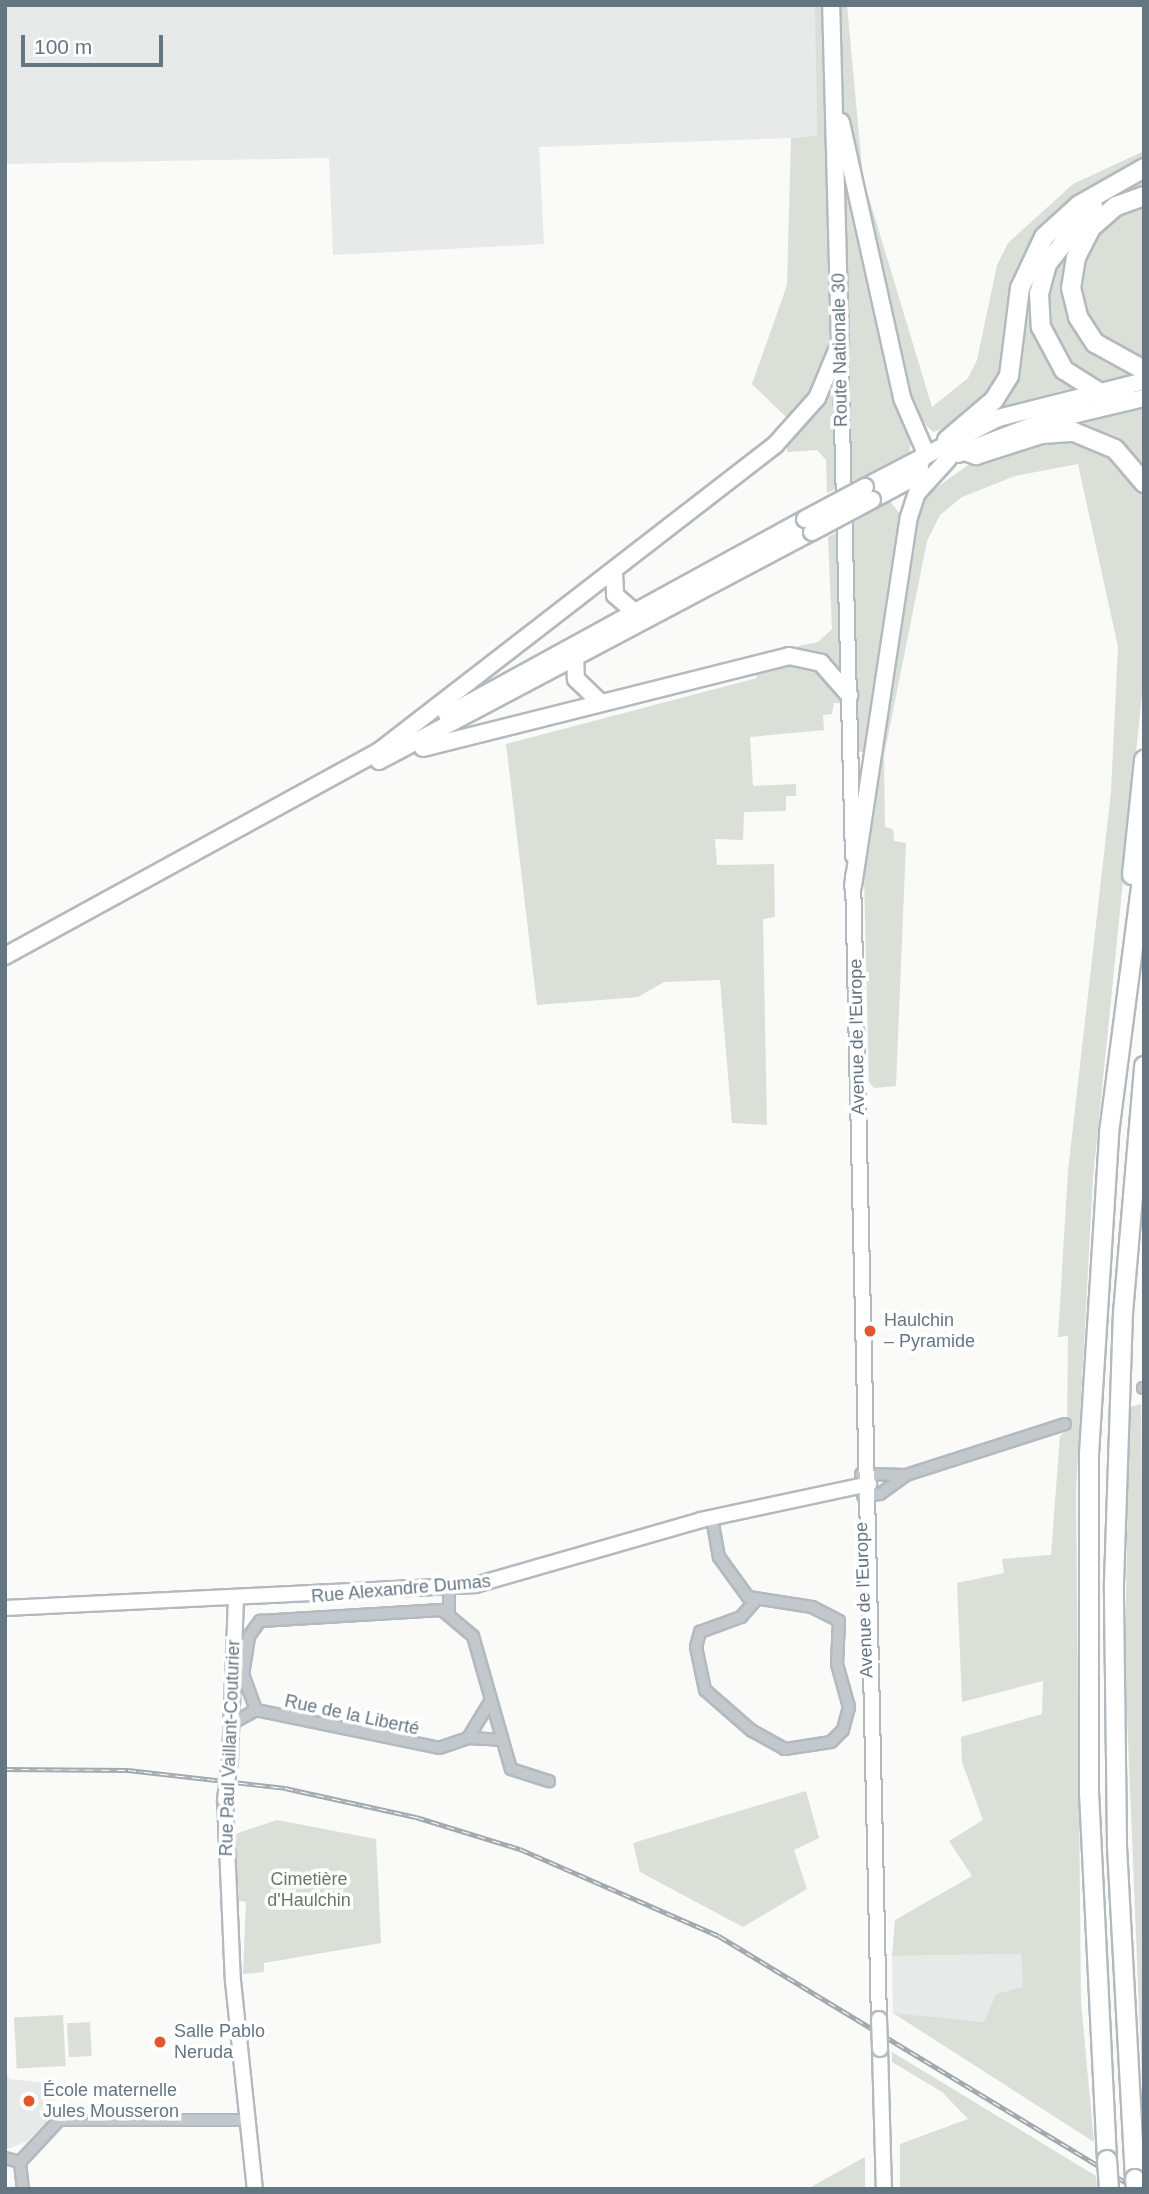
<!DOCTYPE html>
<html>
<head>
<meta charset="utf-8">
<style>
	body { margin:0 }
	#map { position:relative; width:1149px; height:2194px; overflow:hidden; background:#fafaf8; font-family:Helvetica,sans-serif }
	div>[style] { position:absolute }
	.built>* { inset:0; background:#e8e9e9 }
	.green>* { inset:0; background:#dadfd7; transform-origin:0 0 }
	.roads { filter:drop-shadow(2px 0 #b3babf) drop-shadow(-2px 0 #b3babf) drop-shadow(0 2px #b3babf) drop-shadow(0 -2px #b3babf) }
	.street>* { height:10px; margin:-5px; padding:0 5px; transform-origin:5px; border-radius:5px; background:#c3c8cc }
	.secondary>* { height:14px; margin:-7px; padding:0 7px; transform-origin:7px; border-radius:7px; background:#fff }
	.primary>* { height:16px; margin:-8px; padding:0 8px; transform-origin:8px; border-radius:8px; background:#fff }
	.highway>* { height:18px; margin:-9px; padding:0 9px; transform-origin:9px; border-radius:9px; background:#fff }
	.rail>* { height:5px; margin-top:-2.5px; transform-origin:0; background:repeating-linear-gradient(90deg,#fff 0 8px,#a2aab0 0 16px); box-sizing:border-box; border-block:2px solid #a2aab0 }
	.bridges { filter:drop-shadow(2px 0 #b3babf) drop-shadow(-2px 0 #b3babf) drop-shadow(0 2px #b3babf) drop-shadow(0 -2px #b3babf) }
	.secondary-bridge>* { height:14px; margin:-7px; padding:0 7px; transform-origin:7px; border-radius:7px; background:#fff }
	.primary-bridge>* { height:16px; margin:-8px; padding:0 8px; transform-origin:8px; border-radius:8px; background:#fff }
	.highway-bridge>* { height:18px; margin:-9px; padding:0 9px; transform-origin:9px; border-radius:9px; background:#fff }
	.dots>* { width:19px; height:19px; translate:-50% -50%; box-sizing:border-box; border:4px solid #fff; border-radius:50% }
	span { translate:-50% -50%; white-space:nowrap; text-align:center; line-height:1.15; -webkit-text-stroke:7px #fff; paint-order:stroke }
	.street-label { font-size:18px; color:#657683 }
	.poi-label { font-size:18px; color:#657683 }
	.left { translate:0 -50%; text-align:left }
	.park-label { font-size:18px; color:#687a64 }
	.frame { position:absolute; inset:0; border:7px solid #657683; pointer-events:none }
	.scale { position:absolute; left:21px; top:35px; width:142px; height:32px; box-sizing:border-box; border:4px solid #657683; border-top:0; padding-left:9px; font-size:21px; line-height:24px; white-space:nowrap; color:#657683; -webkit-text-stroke:5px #fff; paint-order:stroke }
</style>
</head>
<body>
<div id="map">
	<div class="built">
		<div style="clip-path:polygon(5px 5px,816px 5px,817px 137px,539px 147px,544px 244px,333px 255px,329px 158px,5px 164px)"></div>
		<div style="clip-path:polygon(1021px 1954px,1023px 1987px,996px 1995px,984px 2022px,893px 2013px,892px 1956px)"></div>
		<div style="clip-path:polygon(5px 2071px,10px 2079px,56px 2084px,53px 2115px,27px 2141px,5px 2150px)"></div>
	</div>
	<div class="green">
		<div style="clip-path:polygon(815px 5px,847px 5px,863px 178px,932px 407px,968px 378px,977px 360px,997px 265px,1008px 243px,1073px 184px,1144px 151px,1144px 364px,1132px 377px,1060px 391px,933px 432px,915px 414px,909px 455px,827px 493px,826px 460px,817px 450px,787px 452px,787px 418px,752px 384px,787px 285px,791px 138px,817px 136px)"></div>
		<div style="clip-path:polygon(1144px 406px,1144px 674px,1093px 1178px,1076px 1492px,1081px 2002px,1094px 2142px,893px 2013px,984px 2022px,996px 1994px,1023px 1987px,1021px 1954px,892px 1956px,895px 1920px,972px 1876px,949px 1841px,983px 1820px,962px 1762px,961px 1737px,1042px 1714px,1043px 1681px,962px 1702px,957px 1583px,1004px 1573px,1002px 1559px,1051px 1555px,1060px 1436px,1067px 1430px,1068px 1336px,1058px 1337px,1068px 1171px,1111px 792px,1118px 647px,1078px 464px,1015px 476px,962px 497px,940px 515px,927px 541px,884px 756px,885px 827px,893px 829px,894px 841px,906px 843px,896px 1086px,874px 1088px,869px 1082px,864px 876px,878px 753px,859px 752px,857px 704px,834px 703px,832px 714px,823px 715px,824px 730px,750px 737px,753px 786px,796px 784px,796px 796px,786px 796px,786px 811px,744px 812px,743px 840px,715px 839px,717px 865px,774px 864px,775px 917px,763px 919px,767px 1125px,732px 1123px,720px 980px,664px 982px,638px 997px,537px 1005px,506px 744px,757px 678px,751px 656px,818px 642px,832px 629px,828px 537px,890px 501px,898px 512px,916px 518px,929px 493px,971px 463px,1022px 444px,1073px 441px,1089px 415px)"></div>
		<div style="clip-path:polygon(1141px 1404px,1144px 1635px,1144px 2131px,1125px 1666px,1129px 1407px)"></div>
		<div style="clip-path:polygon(806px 1791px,819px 1838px,794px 1850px,807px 1889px,743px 1927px,640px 1872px,633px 1843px)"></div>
		<div style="clip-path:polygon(277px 1820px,376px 1839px,381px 1943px,264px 1963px,264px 1972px,243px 1974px,246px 1902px,239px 1901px,235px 1834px)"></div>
		<div style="left:63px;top:2015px;width:51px;height:49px;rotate:87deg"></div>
		<div style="left:90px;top:2022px;width:34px;height:23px;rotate:87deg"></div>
		<div style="clip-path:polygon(892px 2052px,1096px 2176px,1097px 2189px,900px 2189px,900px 2144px,968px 2119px,942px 2092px,892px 2062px)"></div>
		<div style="clip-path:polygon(865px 2157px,865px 2189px,807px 2189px)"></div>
	</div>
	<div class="roads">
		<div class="street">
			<div style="left:1143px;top:1388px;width:1px"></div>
			<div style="left:861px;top:1474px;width:44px;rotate:1.3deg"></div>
			<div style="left:863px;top:1496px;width:17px;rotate:-7deg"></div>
			<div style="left:880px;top:1494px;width:32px;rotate:-36deg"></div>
			<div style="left:906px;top:1475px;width:167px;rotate:-17.8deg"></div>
			<div style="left:712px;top:1518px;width:40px;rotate:80deg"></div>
			<div style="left:719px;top:1557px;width:49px;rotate:54.1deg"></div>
			<div style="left:748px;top:1597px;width:65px;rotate:8.9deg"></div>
			<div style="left:812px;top:1607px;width:30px;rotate:27deg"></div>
			<div style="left:839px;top:1621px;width:43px;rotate:92.7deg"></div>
			<div style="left:837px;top:1664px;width:45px;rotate:74.4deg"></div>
			<div style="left:849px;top:1707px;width:24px;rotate:105deg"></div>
			<div style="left:843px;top:1730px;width:17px;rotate:135deg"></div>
			<div style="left:831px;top:1742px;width:47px;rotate:171.3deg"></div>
			<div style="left:785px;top:1749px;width:38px;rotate:-151deg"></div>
			<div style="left:752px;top:1731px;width:62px;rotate:-138.9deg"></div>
			<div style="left:705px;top:1690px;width:44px;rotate:-101.8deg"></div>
			<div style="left:696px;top:1647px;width:16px;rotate:-75deg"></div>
			<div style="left:700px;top:1632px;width:44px;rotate:-20.1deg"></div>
			<div style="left:741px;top:1617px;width:20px;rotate:-49deg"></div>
			<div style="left:449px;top:1588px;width:25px;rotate:90deg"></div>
			<div style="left:256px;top:1710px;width:37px;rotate:-110deg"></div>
			<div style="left:243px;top:1675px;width:39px;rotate:-81deg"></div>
			<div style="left:249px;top:1636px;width:19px;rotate:-54deg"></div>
			<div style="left:260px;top:1621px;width:182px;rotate:-3.5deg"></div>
			<div style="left:442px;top:1610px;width:40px;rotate:40deg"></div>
			<div style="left:473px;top:1636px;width:138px;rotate:74.1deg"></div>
			<div style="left:511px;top:1769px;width:40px;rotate:18deg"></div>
			<div style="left:231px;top:1724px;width:29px;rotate:-29deg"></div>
			<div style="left:256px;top:1710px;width:187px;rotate:11.7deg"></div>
			<div style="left:439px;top:1748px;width:31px;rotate:-19deg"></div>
			<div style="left:468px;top:1738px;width:42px;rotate:-58.6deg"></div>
			<div style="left:468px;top:1738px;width:33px;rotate:3deg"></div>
			<div style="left:5px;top:2158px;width:16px;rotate:15deg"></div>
			<div style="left:20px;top:2162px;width:57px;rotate:-47.1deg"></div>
			<div style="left:59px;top:2120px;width:188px"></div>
			<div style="left:20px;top:2162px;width:27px;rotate:84deg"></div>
		</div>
		<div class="secondary">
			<div style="left:840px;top:344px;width:512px;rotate:88.55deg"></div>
			<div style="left:853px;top:876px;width:1143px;rotate:88.7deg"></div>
			<div style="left:5px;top:1608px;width:471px;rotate:-2.8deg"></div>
			<div style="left:475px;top:1585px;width:235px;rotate:-16deg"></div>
			<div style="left:701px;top:1520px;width:172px;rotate:-12.1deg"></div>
			<div style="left:230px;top:1761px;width:161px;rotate:-87.9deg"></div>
			<div style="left:225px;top:1800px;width:181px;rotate:87.5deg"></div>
			<div style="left:233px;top:1981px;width:209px;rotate:84deg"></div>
			<div style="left:880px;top:2049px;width:140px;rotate:88.4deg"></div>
		</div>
		<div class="primary">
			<div style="left:841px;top:122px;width:283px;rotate:77.5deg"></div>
			<div style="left:902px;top:398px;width:58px;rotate:66.5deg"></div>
			<div style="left:925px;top:451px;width:28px;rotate:111deg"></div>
			<div style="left:958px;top:454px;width:87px;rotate:-20.9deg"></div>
			<div style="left:1039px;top:423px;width:108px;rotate:-13.4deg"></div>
			<div style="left:865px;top:487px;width:150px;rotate:-27.4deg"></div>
			<div style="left:998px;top:418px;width:151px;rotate:-14.2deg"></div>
			<div style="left:872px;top:500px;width:57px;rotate:-28.4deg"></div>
			<div style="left:614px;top:573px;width:22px;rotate:87deg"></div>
			<div style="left:615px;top:595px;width:30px;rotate:41deg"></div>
			<div style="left:575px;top:654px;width:25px;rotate:88deg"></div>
			<div style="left:576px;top:679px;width:30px;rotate:44deg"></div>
			<div style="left:447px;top:715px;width:408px;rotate:-28.7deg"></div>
			<div style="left:423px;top:748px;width:377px;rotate:-14.1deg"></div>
			<div style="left:789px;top:656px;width:33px;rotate:12deg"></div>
			<div style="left:821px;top:663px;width:43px;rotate:48.8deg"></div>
			<div style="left:378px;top:752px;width:502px;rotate:-37.71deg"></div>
			<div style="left:775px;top:445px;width:63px;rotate:-48.2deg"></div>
			<div style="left:817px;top:398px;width:60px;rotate:-67.3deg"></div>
			<div style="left:840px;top:343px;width:338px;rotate:-91.5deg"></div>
			<div style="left:379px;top:761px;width:490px;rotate:-27.9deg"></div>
			<div style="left:853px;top:886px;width:373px;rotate:-81.4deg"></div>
			<div style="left:909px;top:517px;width:25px;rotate:-72deg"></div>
			<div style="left:917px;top:493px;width:46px;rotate:-47.6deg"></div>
			<div style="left:5px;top:956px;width:435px;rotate:-28.7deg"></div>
		</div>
		<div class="highway">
			<div style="left:1144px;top:196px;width:30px;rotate:160deg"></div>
			<div style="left:1116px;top:206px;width:33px;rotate:139deg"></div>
			<div style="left:1091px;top:228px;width:33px;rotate:117deg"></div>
			<div style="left:1076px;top:257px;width:31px;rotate:99deg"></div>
			<div style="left:1071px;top:288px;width:30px;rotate:76deg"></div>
			<div style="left:1078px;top:317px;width:31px;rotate:57deg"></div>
			<div style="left:1095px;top:343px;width:56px;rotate:28.9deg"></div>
			<div style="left:1093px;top:206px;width:74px;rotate:128.4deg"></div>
			<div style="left:1047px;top:264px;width:30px;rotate:105deg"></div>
			<div style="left:1039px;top:293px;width:34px;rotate:87deg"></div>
			<div style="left:1041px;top:327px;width:49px;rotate:61.9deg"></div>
			<div style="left:1064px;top:370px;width:45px;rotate:32.3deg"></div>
			<div style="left:1102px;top:394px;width:28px;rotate:13deg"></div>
			<div style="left:947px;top:440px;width:62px;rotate:-40.4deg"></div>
			<div style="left:994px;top:400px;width:28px;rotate:-58deg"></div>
			<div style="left:1009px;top:376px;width:89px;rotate:-82.9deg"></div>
			<div style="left:1020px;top:288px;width:56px;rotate:-64.8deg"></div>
			<div style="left:1044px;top:237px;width:47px;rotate:-42.4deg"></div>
			<div style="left:1079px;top:205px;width:75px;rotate:-29.6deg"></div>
			<div style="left:965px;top:451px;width:12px;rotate:20deg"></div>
			<div style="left:976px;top:455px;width:69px;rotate:-17.7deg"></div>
			<div style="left:1042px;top:434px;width:32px;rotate:-4deg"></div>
			<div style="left:1074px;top:432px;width:44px;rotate:22.5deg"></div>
			<div style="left:1115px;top:449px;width:45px;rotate:49.5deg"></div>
			<div style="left:1132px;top:875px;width:116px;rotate:-84deg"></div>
			<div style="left:1107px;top:2160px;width:366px;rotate:-92.8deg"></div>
			<div style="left:1089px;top:1794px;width:340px;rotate:-90deg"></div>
			<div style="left:1089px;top:1454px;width:322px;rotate:-86.4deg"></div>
			<div style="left:1109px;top:1133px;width:273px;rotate:-82.6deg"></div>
			<div style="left:1135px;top:2179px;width:336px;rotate:-93.1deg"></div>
			<div style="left:1117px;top:1843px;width:260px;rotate:-90.7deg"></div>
			<div style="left:1114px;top:1583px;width:270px;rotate:-88.1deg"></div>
			<div style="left:1123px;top:1313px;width:248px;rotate:-85.1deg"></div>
		</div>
	</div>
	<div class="rail">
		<div style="left:5px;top:1769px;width:123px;rotate:0.5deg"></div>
		<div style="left:128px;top:1770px;width:158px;rotate:6.5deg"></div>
		<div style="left:285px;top:1788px;width:134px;rotate:12.5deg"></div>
		<div style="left:416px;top:1817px;width:109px;rotate:17.1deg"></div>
		<div style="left:520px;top:1849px;width:217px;rotate:23.6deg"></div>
		<div style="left:719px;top:1936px;width:489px;rotate:31.2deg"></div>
	</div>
	<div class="bridges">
		<div class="secondary-bridge">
			<div style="left:225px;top:1800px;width:39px;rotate:-83deg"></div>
			<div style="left:879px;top:2019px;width:30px;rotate:88deg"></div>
		</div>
		<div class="primary-bridge">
			<div style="left:805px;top:519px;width:68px;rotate:-28.1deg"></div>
			<div style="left:812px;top:532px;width:68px;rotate:-28.1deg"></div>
		</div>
		<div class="highway-bridge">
			<div style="left:1107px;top:2160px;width:26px;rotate:86deg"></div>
			<div style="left:1135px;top:2179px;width:10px;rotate:84deg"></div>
		</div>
	</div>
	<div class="dots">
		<div style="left:870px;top:1331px;background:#e4572e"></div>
		<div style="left:160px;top:2042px;background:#e4572e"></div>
		<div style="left:29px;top:2101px;background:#e4572e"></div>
	</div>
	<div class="street-label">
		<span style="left:840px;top:350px;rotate:-91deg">Route Nationale 30</span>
		<span style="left:857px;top:1037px;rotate:-91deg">Avenue de l'Europe</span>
		<span style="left:401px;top:1589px;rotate:-5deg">Rue Alexandre Dumas</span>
		<span style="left:864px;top:1600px;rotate:-92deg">Avenue de l'Europe</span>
		<span style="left:352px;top:1715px;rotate:12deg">Rue de la Liberté</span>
		<span style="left:230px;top:1748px;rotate:-88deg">Rue Paul Vaillant-Couturier</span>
	</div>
	<div class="poi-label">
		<span class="left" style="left:884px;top:1331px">Haulchin<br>– Pyramide</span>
		<span class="left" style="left:174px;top:2042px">Salle Pablo<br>Neruda</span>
		<span class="left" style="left:43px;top:2101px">École maternelle<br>Jules Mousseron</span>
	</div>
	<div class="park-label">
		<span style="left:309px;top:1890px">Cimetière<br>d'Haulchin</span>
	</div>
	<div class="frame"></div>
	<div class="scale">100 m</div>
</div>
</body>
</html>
